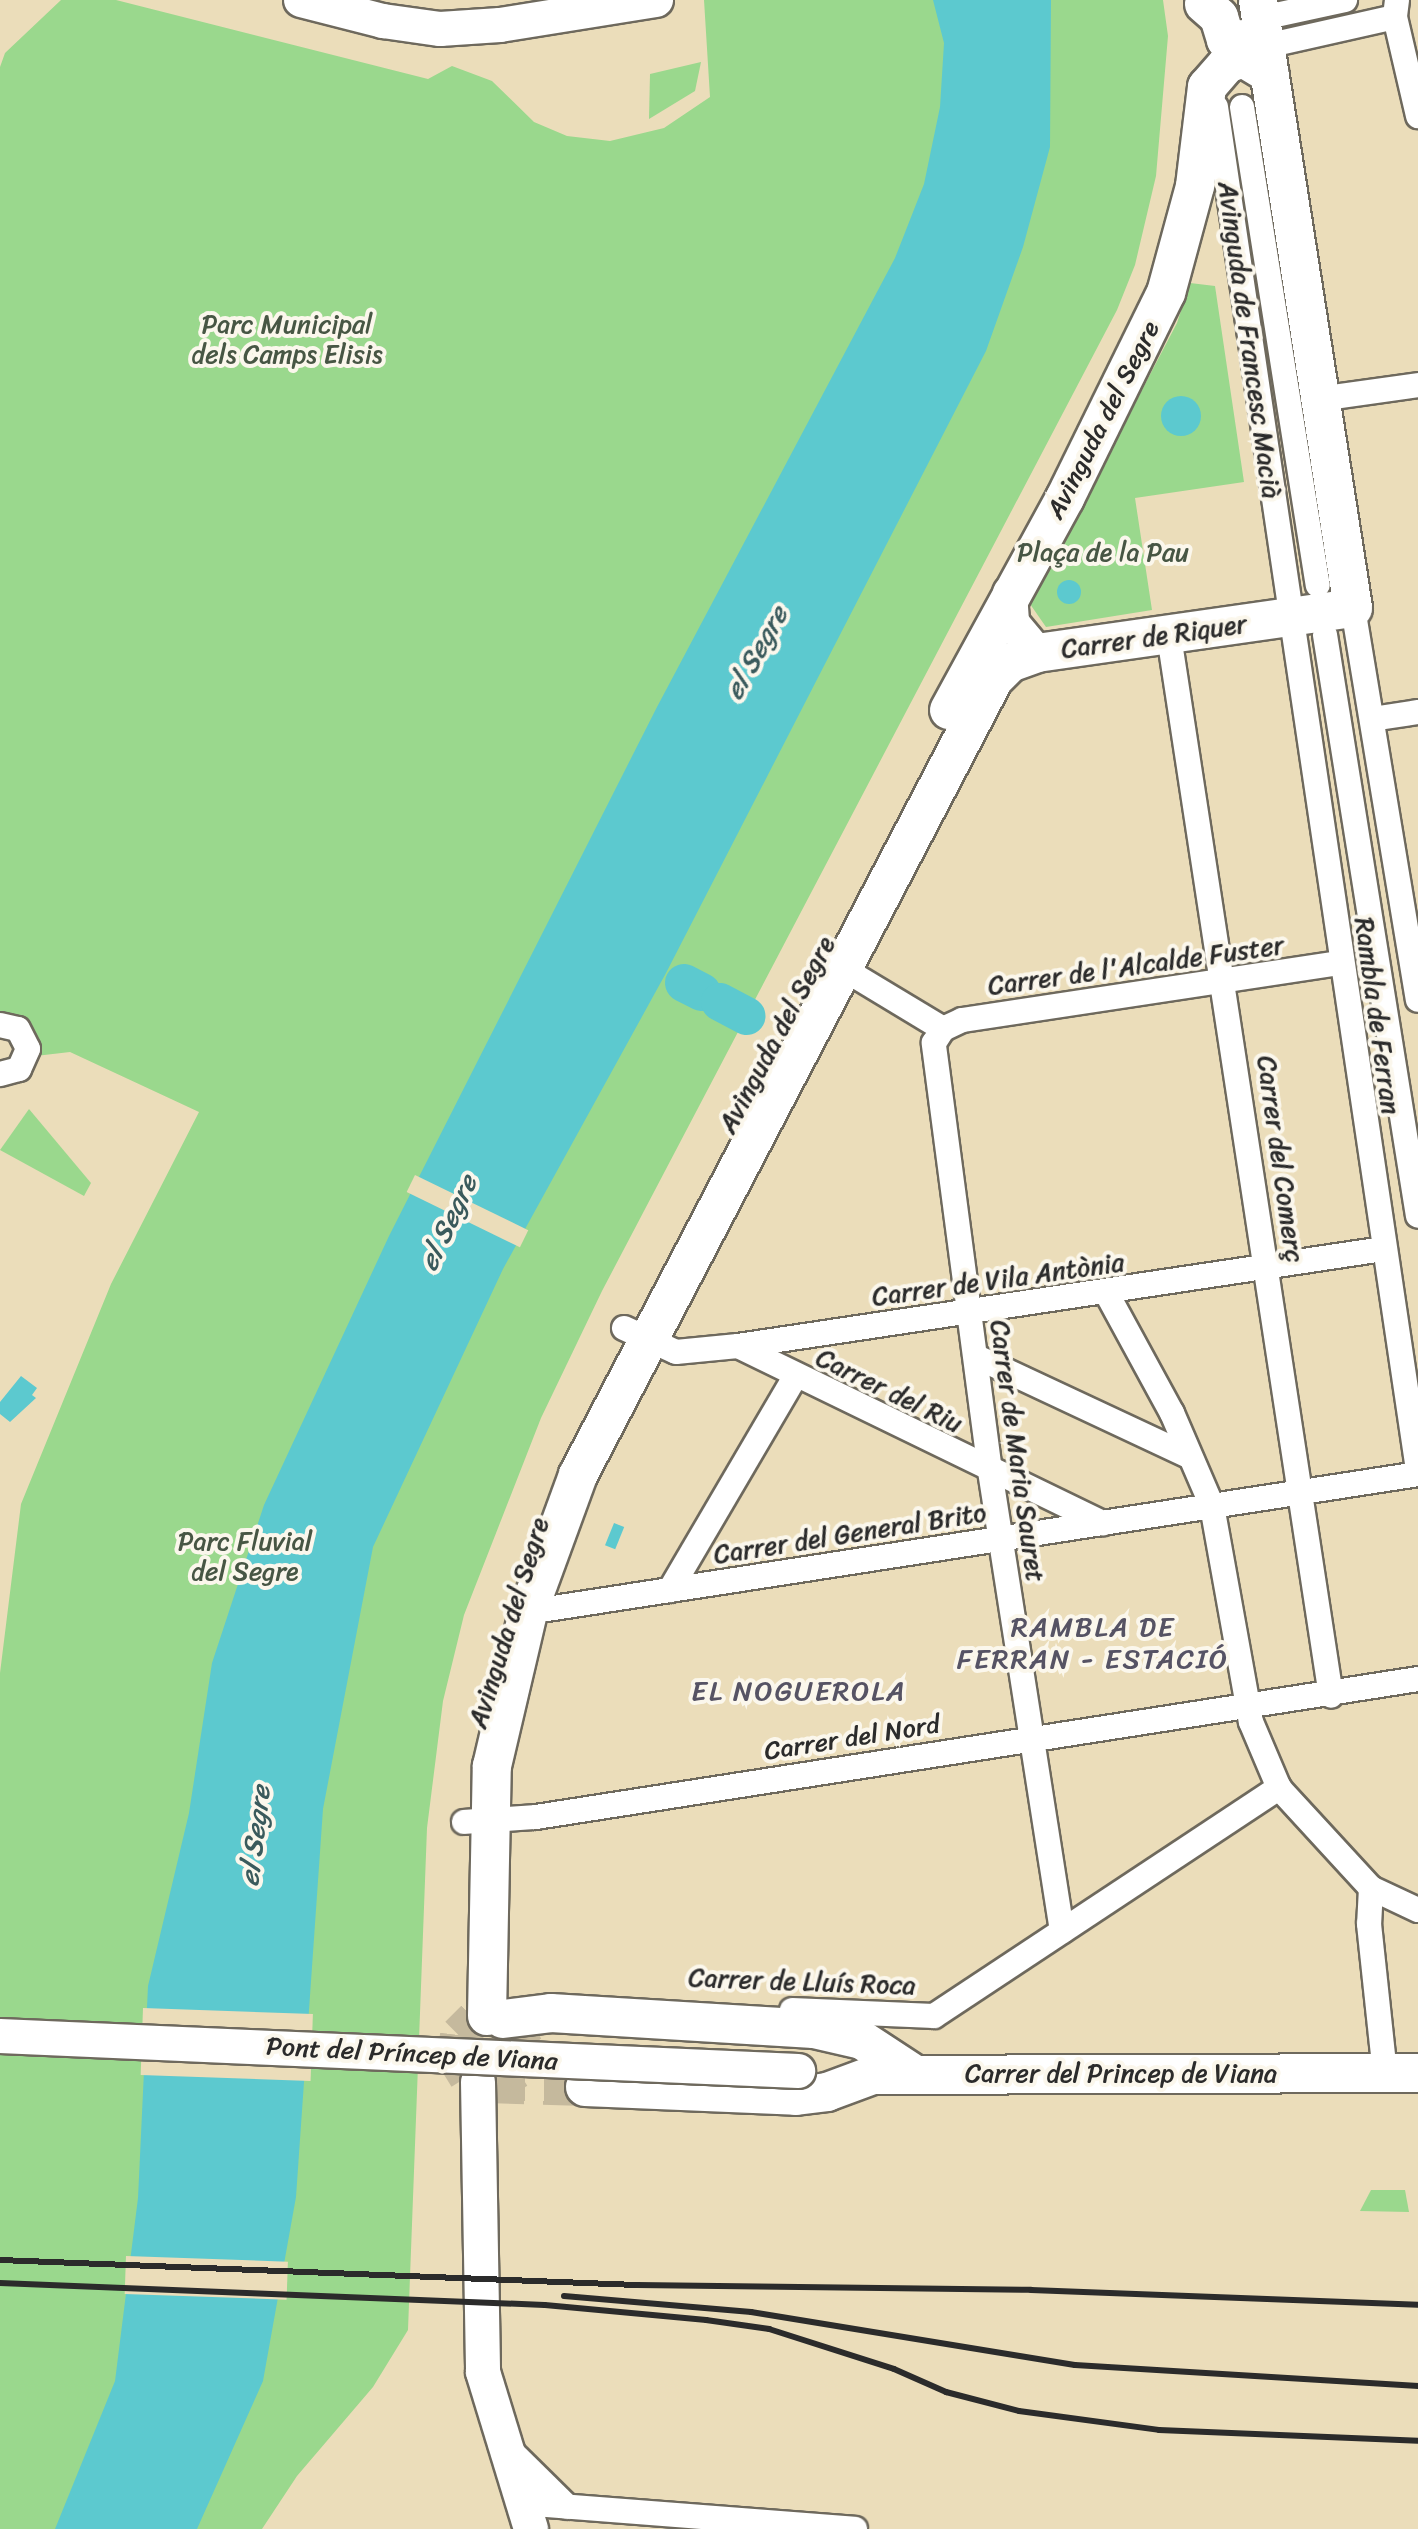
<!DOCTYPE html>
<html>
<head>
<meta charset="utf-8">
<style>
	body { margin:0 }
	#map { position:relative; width:1418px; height:2529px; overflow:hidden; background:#ebddba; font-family:Sriracha,sans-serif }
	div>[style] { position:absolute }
	.green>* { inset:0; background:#9ad88d }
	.water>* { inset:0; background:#5cc9cf; transform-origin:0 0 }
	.round { border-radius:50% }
	.pier>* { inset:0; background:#ebddba; transform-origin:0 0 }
	.river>* { height:38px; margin:-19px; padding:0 19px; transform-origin:19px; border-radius:19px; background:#5cc9cf }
	.primary-tunnel>* { height:38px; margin-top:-19px; transform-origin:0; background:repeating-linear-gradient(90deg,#c5b99d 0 38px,transparent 0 57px) }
	.roads { filter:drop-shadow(2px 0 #6e695d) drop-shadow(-2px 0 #6e695d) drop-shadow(0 2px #6e695d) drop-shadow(0 -2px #6e695d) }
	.street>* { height:24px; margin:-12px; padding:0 12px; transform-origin:12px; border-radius:12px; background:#fff }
	.secondary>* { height:34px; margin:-17px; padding:0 17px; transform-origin:17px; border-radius:17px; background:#fff }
	.primary>* { height:38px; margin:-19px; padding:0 19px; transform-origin:19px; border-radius:19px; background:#fff }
	.rail>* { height:6px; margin:-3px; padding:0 3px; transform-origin:3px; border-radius:3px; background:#2b2b2b }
	.bridges { filter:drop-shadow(2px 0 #6e695d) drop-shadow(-2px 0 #6e695d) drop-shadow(0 2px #6e695d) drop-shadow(0 -2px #6e695d) }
	.secondary-bridge>* { height:34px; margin:-17px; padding:0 17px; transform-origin:17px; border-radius:17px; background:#fff }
	span { translate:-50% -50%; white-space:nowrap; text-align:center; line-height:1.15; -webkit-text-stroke:8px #fbf7ec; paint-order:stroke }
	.park-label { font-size:26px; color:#475644 }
	.street-label { font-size:26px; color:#2b2b2b }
	.water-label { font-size:28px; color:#3a5a5c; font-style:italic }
	.neighbourhood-label { font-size:28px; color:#565364; letter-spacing:2px }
</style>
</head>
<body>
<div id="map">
	<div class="green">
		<div style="clip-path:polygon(61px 0,116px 0,428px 79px,452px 66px,492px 81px,534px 122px,567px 136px,610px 141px,664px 128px,710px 97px,704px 0,1163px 0,1168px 36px,1156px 176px,1135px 265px,1117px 310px,602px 1291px,541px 1418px,464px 1615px,443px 1701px,427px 1828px,408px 2330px,373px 2387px,297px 2476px,262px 2529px,0 2529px,0 1673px,21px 1504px,111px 1284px,199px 1112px,70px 1052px,27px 1057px,0 1025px,0 67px,5px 53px)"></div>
		<div style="clip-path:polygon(701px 62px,695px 91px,649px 119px,650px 74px)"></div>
		<div style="clip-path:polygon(1190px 283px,1215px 286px,1244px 482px,1135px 498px,1152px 610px,1046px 627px,1030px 604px,1177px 323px)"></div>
		<div style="clip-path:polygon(29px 1109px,91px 1183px,84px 1196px,0 1150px)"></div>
		<div style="clip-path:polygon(1371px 2190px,1405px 2190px,1409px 2212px,1360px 2211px)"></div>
	</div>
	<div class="water">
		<div style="clip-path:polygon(933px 0,1051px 0,1050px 147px,1023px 247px,986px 351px,666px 973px,503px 1269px,373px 1547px,323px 1809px,296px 2197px,263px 2381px,197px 2529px,55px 2529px,115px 2381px,138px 2198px,148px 1986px,189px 1813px,212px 1663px,264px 1505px,389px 1236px,657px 707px,895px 258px,924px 184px,940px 107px,944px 43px)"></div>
		<div class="round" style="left:1161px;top:396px;width:40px;height:40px"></div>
		<div class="round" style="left:1057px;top:580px;width:24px;height:24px"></div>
		<div style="clip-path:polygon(21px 1376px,37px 1388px,32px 1395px,36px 1398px,10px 1422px,0 1414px,0 1402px)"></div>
		<div style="left:614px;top:1523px;width:11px;height:24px;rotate:22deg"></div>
	</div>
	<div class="pier">
		<div style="left:415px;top:1175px;width:126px;height:19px;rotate:26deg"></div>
		<div style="left:143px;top:2008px;width:170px;height:67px;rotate:2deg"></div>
		<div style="left:126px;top:2256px;width:162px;height:38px;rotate:2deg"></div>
	</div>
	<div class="river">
		<div style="left:684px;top:983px;width:20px;rotate:27deg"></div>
		<div style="left:720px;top:1002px;width:30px;rotate:28deg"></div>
	</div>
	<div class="primary-tunnel">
		<div style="left:496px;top:2083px;width:25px;rotate:-32deg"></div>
		<div style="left:517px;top:2070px;width:24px;rotate:-73deg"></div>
		<div style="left:524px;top:2047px;width:23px;rotate:-115deg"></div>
		<div style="left:514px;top:2026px;width:29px;rotate:-160deg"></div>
		<div style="left:487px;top:2016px;width:12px;rotate:166deg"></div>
		<div style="left:475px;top:2019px;width:23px;rotate:135deg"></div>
		<div style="left:459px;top:2035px;width:23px;rotate:97deg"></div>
		<div style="left:456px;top:2058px;width:22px;rotate:58deg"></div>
		<div style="left:468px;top:2077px;width:20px;rotate:20deg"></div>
		<div style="left:487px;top:2084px;width:98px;rotate:1.8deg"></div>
	</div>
	<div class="roads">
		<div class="street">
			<div style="left:1397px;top:0;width:17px;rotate:97deg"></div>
			<div style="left:1395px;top:17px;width:102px;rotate:76.9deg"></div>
			<div style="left:1262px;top:18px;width:85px;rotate:-12.2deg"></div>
			<div style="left:1266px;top:46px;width:132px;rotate:-12.7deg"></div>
			<div style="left:1216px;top:107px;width:1378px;rotate:81.57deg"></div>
			<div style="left:1242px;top:107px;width:484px;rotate:81deg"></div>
			<div style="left:1319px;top:399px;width:100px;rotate:-8deg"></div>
			<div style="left:1353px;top:608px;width:397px;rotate:80.6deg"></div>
			<div style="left:1325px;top:635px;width:588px;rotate:80.91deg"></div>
			<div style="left:1169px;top:636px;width:1072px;rotate:81.31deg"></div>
			<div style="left:1372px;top:719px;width:47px;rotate:-8.7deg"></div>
			<div style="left:842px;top:968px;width:118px;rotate:31.1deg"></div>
			<div style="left:0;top:1025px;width:18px;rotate:13deg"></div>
			<div style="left:18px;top:1029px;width:22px;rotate:63deg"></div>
			<div style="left:28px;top:1049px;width:22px;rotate:114deg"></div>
			<div style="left:19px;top:1069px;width:20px;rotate:165deg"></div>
			<div style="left:1106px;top:1292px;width:138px;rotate:61.4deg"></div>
			<div style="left:1172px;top:1413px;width:101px;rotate:66.7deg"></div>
			<div style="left:1212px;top:1506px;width:219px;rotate:79.8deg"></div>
			<div style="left:1251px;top:1722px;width:72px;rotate:67deg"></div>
			<div style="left:1279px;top:1788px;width:136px;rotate:47.4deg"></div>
			<div style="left:1371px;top:1888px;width:52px;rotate:25.1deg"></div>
			<div style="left:624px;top:1328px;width:57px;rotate:24.8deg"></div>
			<div style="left:676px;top:1352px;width:62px;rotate:-5.5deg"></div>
			<div style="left:738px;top:1346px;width:652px;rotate:-8.55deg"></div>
			<div style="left:738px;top:1346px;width:406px;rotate:25.9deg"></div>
			<div style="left:977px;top:1357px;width:235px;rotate:25.1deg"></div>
			<div style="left:670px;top:1590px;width:247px;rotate:-59.6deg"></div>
			<div style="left:528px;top:1612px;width:901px;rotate:-8.81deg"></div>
			<div style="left:464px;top:1822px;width:72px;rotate:-4deg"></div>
			<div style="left:536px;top:1817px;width:893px;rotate:-8.89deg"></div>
			<div style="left:1371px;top:1888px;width:36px;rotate:93deg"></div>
			<div style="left:1369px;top:1924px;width:151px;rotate:83.9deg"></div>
			<div style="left:1062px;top:1931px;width:466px;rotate:-98.9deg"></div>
			<div style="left:990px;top:1471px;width:432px;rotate:-97.5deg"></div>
			<div style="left:934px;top:1043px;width:17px;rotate:-57deg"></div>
			<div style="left:943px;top:1029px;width:21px;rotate:-25deg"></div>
			<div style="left:962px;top:1020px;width:382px;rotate:-8.6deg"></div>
			<div style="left:792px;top:2010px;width:142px;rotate:2.4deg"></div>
			<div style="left:934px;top:2016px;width:414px;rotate:-33.5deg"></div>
			<div style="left:510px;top:2450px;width:81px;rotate:44.5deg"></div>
			<div style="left:520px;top:2503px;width:336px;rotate:4.4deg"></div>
		</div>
		<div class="secondary">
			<div style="left:301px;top:0;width:85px;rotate:14.4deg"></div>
			<div style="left:383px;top:21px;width:58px;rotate:8deg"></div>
			<div style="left:440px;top:29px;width:60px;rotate:-3.8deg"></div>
			<div style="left:500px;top:25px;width:158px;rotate:-9.1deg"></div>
			<div style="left:1010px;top:593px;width:30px;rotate:86deg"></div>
			<div style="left:1012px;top:623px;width:39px;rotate:50deg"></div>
			<div style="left:478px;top:2082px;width:290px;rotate:89deg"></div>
			<div style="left:483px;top:2372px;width:164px;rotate:73deg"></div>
		</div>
		<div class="primary">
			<div style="left:1204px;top:4px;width:20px;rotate:41deg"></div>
			<div style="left:1219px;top:17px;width:24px;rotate:73deg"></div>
			<div style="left:1226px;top:40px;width:39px;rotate:-3deg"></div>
			<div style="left:949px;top:710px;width:242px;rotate:-61.3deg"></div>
			<div style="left:1065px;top:498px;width:229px;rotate:-63.8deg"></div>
			<div style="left:1166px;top:293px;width:111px;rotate:-74.8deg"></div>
			<div style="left:1195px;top:186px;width:100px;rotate:-83.1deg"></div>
			<div style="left:1207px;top:87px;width:30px;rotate:-49deg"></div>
			<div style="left:1227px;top:64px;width:17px;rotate:-21deg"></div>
			<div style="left:1243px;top:58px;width:31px;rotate:31deg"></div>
			<div style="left:487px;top:2016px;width:250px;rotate:-88.9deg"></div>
			<div style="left:492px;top:1766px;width:158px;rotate:-76.8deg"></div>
			<div style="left:528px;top:1612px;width:146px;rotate:-69.9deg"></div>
			<div style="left:578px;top:1475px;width:898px;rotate:-62.41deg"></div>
			<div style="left:994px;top:679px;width:23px;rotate:-45deg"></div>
			<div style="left:1010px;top:663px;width:29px;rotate:-20deg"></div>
			<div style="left:1037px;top:653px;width:319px;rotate:-8.1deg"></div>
			<div style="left:1353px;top:608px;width:615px;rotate:-98.88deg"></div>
			<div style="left:503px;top:2019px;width:48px;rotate:-7.1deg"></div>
			<div style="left:551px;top:2013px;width:263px;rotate:3.5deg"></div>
			<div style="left:814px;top:2029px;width:49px;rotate:12.9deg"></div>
			<div style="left:862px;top:2040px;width:62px;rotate:33.2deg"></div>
			<div style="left:585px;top:2087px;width:211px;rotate:2.4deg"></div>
			<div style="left:796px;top:2096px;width:31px;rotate:-7deg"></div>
			<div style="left:827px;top:2092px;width:49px;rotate:-20.3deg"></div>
			<div style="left:873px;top:2075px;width:545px;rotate:-0.21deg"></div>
		</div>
	</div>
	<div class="rail">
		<div style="left:0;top:2260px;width:637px;rotate:2.25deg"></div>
		<div style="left:637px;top:2285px;width:394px;rotate:0.7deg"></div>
		<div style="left:1031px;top:2290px;width:387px;rotate:2.2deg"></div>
		<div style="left:0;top:2283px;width:545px;rotate:2.31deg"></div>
		<div style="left:545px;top:2305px;width:162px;rotate:5.3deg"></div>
		<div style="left:706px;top:2320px;width:64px;rotate:8.1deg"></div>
		<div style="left:769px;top:2329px;width:131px;rotate:17.7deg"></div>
		<div style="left:894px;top:2369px;width:57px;rotate:23.9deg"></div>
		<div style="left:946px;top:2392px;width:75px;rotate:14.6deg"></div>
		<div style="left:1019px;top:2411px;width:141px;rotate:7.7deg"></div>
		<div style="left:1159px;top:2430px;width:259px;rotate:2.4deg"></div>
		<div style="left:564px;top:2296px;width:188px;rotate:4.9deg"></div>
		<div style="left:751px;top:2312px;width:328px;rotate:9.3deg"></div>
		<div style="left:1075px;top:2365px;width:344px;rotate:3.5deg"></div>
	</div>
	<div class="bridges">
		<div class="secondary-bridge">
			<div style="left:0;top:2036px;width:799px;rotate:2.51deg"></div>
		</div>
	</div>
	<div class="park-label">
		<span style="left:287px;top:340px">Parc Municipal<br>dels Camps Elisis</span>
		<span style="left:1103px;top:553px">Plaça de la Pau</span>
		<span style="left:245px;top:1557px">Parc Fluvial<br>del Segre</span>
	</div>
	<div class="street-label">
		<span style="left:1249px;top:340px;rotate:82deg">Avinguda de Francesc Macià</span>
		<span style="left:1103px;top:420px;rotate:-63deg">Avinguda del Segre</span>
		<span style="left:1154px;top:637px;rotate:-8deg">Carrer de Riquer</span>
		<span style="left:1136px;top:966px;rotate:-8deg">Carrer de l'Alcalde Fuster</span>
		<span style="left:1377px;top:1016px;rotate:82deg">Rambla de Ferran</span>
		<span style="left:777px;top:1035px;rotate:-62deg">Avinguda del Segre</span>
		<span style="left:1280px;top:1159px;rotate:82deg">Carrer del Comerç</span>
		<span style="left:998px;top:1280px;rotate:-8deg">Carrer de Vila Antònia</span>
		<span style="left:889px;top:1391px;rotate:26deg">Carrer del Riu</span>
		<span style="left:1017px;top:1451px;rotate:82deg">Carrer de Maria Sauret</span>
		<span style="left:850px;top:1534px;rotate:-9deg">Carrer del General Brito</span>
		<span style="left:509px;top:1623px;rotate:-73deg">Avinguda del Segre</span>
		<span style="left:852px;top:1738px;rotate:-9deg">Carrer del Nord</span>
		<span style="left:802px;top:1982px;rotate:2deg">Carrer de Lluís Roca</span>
		<span style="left:412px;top:2054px;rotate:3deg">Pont del Príncep de Viana</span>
		<span style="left:1121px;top:2074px">Carrer del Princep de Viana</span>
	</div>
	<div class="water-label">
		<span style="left:756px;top:653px;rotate:-61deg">el Segre</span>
		<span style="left:448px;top:1223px;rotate:-65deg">el Segre</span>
		<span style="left:255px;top:1836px;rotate:-83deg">el Segre</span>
	</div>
	<div class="neighbourhood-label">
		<span style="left:1093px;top:1643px">RAMBLA DE<br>FERRAN - ESTACIÓ</span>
		<span style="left:799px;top:1691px">EL NOGUEROLA</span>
	</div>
</div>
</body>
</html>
